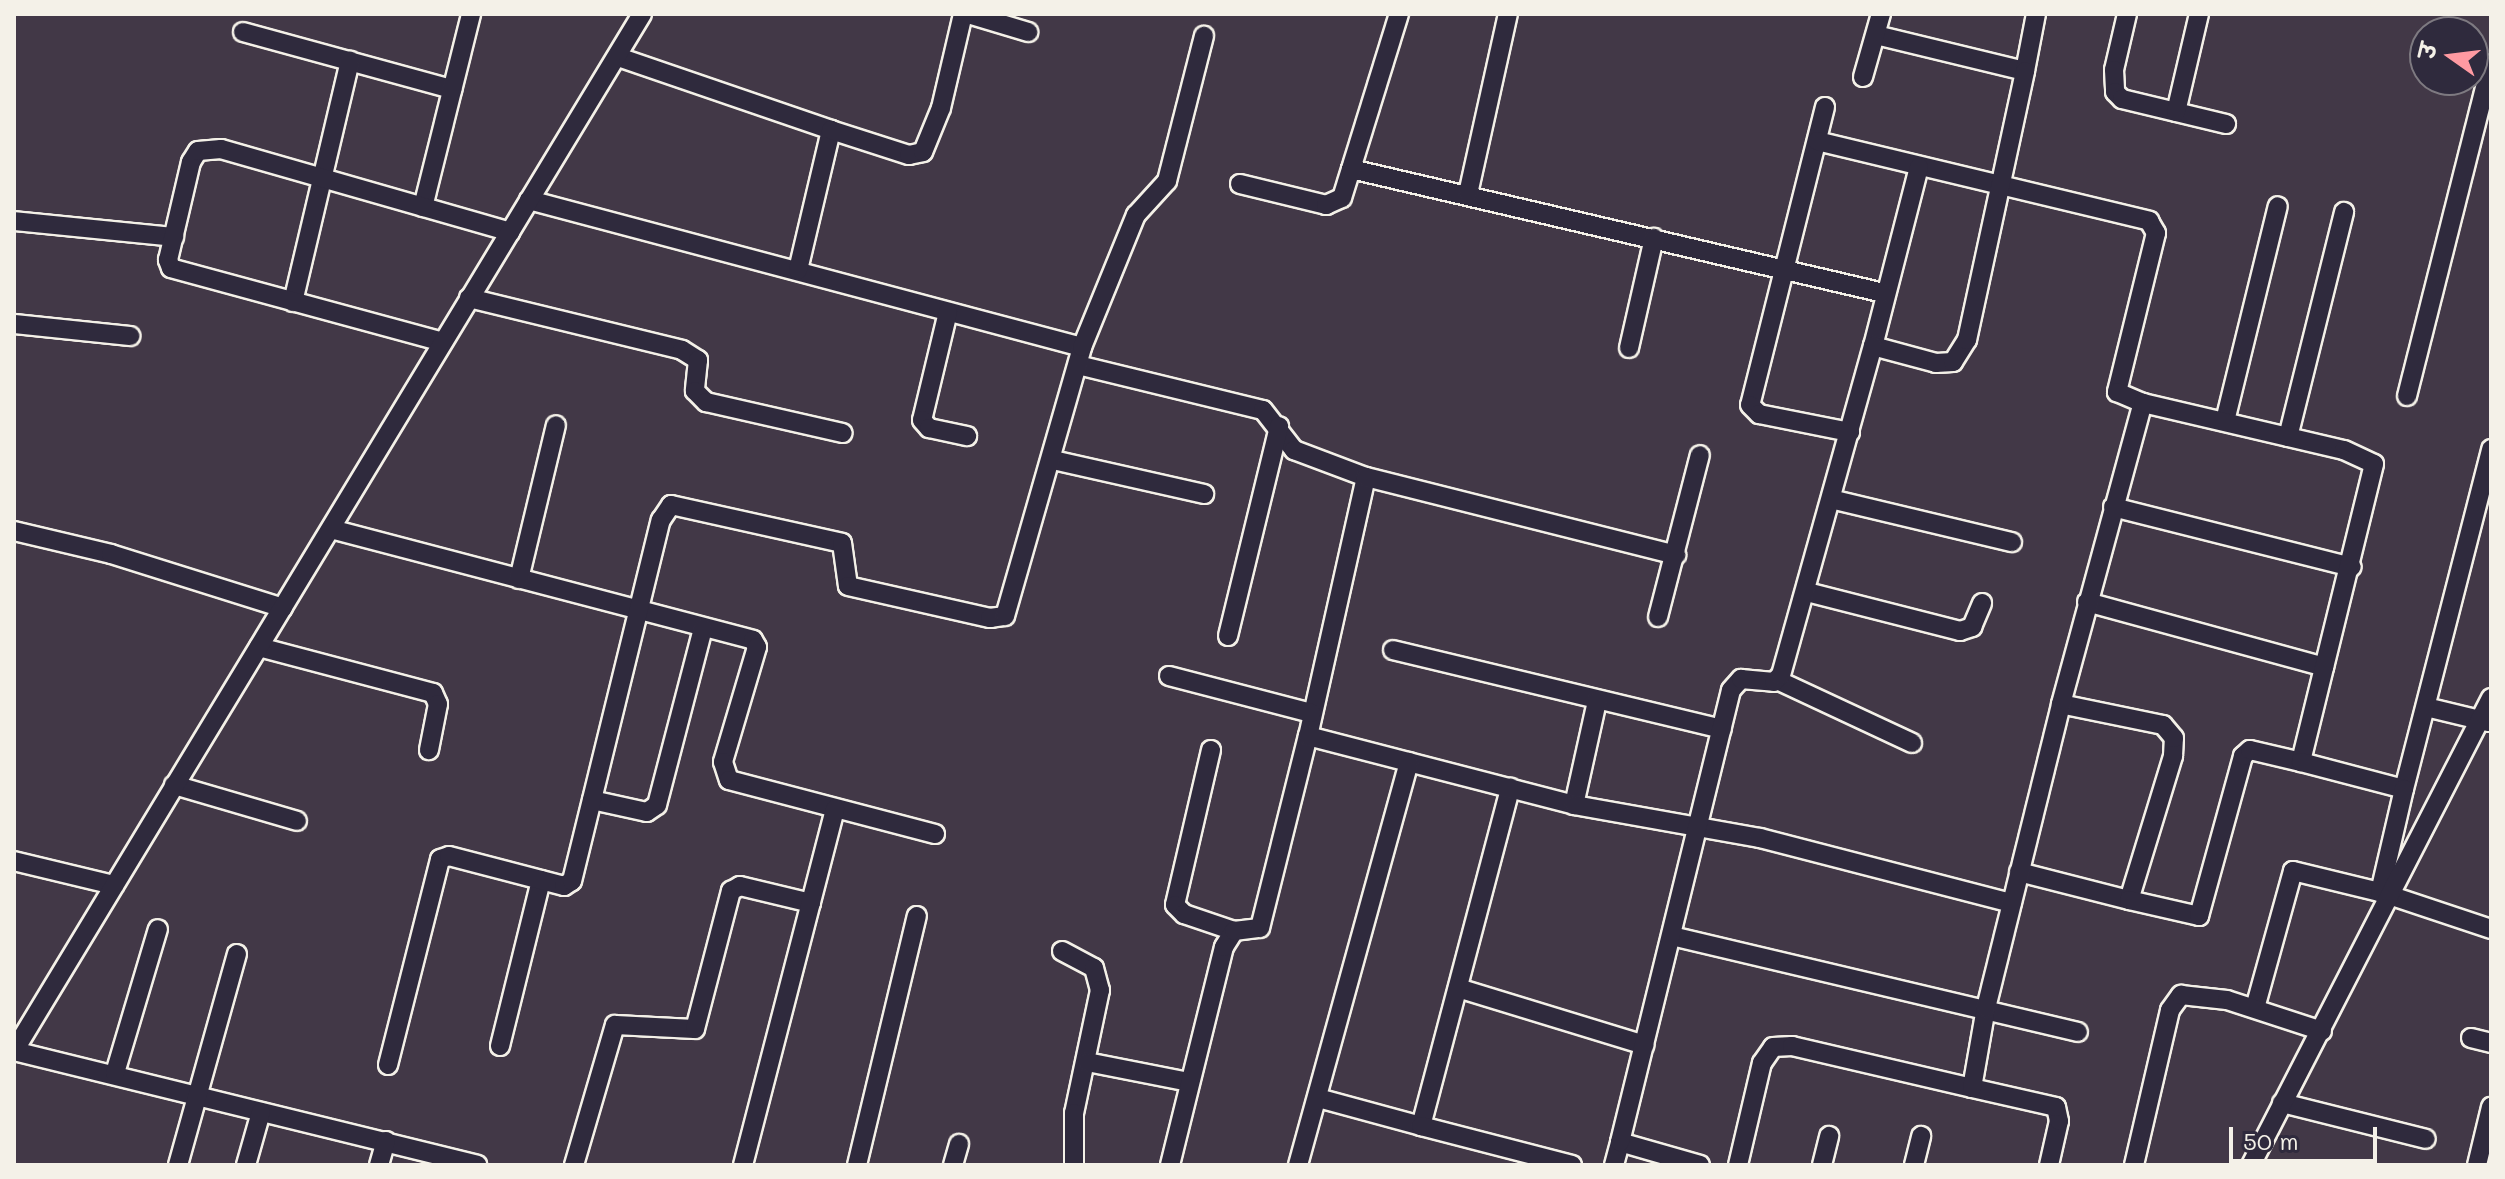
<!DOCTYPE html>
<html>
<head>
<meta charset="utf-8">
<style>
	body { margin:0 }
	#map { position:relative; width:2505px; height:1179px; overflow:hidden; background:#423847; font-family:Mali,"Playpen Sans Deva",sans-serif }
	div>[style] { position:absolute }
	.roads { filter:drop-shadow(2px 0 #f4f1e8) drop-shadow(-2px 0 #f4f1e8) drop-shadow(0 2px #f4f1e8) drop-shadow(0 -2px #f4f1e8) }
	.street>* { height:18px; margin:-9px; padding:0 9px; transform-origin:9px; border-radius:9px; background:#2f2a3d }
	span { translate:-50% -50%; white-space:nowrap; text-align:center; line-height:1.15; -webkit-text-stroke:7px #2f2a3d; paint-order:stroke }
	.frame { position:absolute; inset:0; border:16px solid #f4f1e8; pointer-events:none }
	.north { position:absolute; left:2409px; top:16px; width:80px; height:80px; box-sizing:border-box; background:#2f2a3d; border:2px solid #7e7a81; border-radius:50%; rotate:284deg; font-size:22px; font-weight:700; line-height:32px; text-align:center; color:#f4f1e8 }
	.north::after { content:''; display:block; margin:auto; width:28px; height:36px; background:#ff9aa2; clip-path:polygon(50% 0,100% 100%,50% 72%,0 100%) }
	.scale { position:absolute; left:2229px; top:1127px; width:148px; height:36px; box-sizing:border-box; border:4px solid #f4f1e8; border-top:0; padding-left:10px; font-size:24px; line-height:28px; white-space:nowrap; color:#f4f1e8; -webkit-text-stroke:6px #2f2a3d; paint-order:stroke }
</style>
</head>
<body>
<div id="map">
	<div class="roads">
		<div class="street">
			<div style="left:968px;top:14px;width:63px;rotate:16.7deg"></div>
			<div style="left:2127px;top:14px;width:57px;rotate:103.1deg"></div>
			<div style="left:2114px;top:70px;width:22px;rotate:87deg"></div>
			<div style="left:2115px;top:92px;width:10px;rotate:45deg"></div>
			<div style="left:2122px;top:99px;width:107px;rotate:13.5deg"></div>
			<div style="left:243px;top:32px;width:217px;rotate:15.3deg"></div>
			<div style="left:1876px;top:35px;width:153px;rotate:13.6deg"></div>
			<div style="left:2025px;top:71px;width:58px;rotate:-79.1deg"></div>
			<div style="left:618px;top:57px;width:225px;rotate:18.9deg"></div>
			<div style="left:1863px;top:77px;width:66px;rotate:-74.1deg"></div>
			<div style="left:1825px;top:107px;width:307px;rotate:104.1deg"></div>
			<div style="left:1750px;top:405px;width:13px;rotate:45deg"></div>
			<div style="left:1759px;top:414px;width:93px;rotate:11.2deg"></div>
			<div style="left:2176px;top:112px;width:101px;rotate:-76.8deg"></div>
			<div style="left:1817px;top:141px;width:342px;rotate:13.5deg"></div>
			<div style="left:2149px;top:221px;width:14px;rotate:60deg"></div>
			<div style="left:2156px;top:233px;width:164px;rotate:103.8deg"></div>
			<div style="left:2117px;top:392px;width:28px;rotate:23deg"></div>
			<div style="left:1919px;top:167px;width:185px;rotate:104.4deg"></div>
			<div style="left:1873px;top:346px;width:65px;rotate:15.1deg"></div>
			<div style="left:1936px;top:363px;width:17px;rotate:-3deg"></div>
			<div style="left:1953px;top:362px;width:26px;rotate:-58deg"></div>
			<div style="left:1967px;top:340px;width:275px;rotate:-77.8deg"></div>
			<div style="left:1351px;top:169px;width:547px;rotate:13.1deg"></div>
			<div style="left:1240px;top:184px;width:89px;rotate:13.7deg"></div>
			<div style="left:1326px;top:205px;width:17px;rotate:-24deg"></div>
			<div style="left:1342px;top:198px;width:193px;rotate:-72.8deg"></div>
			<div style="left:1468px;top:194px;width:184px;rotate:-77.5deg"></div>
			<div style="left:529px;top:200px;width:572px;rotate:14.89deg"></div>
			<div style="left:423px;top:207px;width:199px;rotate:-76deg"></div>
			<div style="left:14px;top:221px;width:161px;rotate:5.7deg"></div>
			<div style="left:798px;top:270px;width:144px;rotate:-76.7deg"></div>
			<div style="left:831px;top:130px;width:82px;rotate:17.8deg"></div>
			<div style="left:909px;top:155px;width:14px;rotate:-12deg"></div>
			<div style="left:923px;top:152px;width:48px;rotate:-67.8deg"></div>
			<div style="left:941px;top:108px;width:97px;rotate:-76.8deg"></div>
			<div style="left:469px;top:298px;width:219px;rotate:13.7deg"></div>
			<div style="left:682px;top:350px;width:19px;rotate:32deg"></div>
			<div style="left:698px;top:360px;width:31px;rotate:96deg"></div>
			<div style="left:695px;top:391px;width:16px;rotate:45deg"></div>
			<div style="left:706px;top:402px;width:140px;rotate:12.8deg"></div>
			<div style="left:293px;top:302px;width:248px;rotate:-76.7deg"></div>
			<div style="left:948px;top:312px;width:111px;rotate:103.5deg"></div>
			<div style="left:922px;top:420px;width:11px;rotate:49deg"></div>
			<div style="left:929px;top:428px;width:39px;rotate:12deg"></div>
			<div style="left:14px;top:324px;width:117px;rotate:5.9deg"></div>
			<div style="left:443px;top:342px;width:282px;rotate:-164.8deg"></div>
			<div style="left:171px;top:268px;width:9px;rotate:-111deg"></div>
			<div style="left:168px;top:260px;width:101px;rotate:-76.8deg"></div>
			<div style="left:191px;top:162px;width:13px;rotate:-58deg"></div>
			<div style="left:198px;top:151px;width:23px;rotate:-5deg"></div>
			<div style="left:221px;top:149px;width:301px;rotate:16deg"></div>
			<div style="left:1629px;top:348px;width:113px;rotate:-77.2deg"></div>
			<div style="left:1078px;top:365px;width:190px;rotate:13.7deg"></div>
			<div style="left:1263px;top:410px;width:51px;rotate:52.2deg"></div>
			<div style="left:1294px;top:450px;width:77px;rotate:20.6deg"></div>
			<div style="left:1366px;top:477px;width:265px;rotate:102.6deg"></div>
			<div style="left:2407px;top:396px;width:342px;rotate:-75.8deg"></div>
			<div style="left:2225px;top:421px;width:221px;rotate:-76.2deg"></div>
			<div style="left:2288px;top:437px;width:232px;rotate:-76deg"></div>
			<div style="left:1053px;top:460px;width:155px;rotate:12.7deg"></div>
			<div style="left:1366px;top:477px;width:320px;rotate:14.1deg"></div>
			<div style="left:1831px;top:499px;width:186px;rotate:13.4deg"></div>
			<div style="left:2113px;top:507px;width:246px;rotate:14.1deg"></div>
			<div style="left:331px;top:529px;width:436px;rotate:14.7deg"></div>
			<div style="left:753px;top:640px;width:8px;rotate:60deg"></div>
			<div style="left:757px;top:647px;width:120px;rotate:106.5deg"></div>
			<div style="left:723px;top:762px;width:19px;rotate:72deg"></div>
			<div style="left:729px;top:780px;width:213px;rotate:14.7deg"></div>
			<div style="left:14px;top:531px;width:100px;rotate:13.3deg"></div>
			<div style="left:111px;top:554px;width:180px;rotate:17.4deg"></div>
			<div style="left:519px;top:579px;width:158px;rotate:-76.5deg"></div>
			<div style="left:1807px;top:592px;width:158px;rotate:14.3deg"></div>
			<div style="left:1960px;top:631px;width:13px;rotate:-18deg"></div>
			<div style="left:1972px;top:627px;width:26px;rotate:-67deg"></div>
			<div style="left:2087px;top:602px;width:246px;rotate:15.3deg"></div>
			<div style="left:1658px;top:617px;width:167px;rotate:-75.5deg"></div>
			<div style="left:1228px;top:636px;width:216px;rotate:-76.3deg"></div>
			<div style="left:259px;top:647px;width:180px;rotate:14.8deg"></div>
			<div style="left:433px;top:693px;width:12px;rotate:66deg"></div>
			<div style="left:438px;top:704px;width:47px;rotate:101.1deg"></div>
			<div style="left:1393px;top:650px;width:338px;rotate:13.5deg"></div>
			<div style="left:1169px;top:676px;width:147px;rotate:14.6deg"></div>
			<div style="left:1777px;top:680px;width:149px;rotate:25deg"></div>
			<div style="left:2426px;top:707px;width:64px;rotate:13.6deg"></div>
			<div style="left:1211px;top:750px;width:159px;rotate:103.1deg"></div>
			<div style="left:1175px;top:905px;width:13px;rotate:45deg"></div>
			<div style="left:1184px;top:914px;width:53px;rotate:18.8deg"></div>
			<div style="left:174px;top:785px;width:128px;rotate:16.3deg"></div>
			<div style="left:2404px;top:789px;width:351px;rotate:-75.6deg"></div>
			<div style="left:592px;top:800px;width:56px;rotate:12.3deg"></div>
			<div style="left:647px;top:812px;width:12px;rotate:-35deg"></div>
			<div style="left:657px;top:805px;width:183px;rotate:-75.4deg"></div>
			<div style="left:1574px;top:805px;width:107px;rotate:-77.5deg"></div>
			<div style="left:14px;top:861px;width:103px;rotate:13.5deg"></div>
			<div style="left:2019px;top:872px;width:114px;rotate:14.3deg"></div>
			<div style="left:2129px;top:900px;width:151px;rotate:-73deg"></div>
			<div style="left:2173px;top:756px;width:18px;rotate:-87deg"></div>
			<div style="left:2174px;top:738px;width:17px;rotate:-130deg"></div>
			<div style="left:2163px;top:725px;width:104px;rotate:-168.4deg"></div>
			<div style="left:2129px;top:900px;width:72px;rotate:12.9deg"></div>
			<div style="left:2199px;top:916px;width:166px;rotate:-74.6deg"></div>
			<div style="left:2243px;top:756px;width:9px;rotate:-41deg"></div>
			<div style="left:2250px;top:750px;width:52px;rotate:13.2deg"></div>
			<div style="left:1672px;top:936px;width:417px;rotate:13.3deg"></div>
			<div style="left:1062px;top:951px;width:36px;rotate:28deg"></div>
			<div style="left:1094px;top:968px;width:23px;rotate:75deg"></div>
			<div style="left:1100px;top:990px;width:126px;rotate:101.9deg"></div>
			<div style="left:1074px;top:1113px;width:52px;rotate:90deg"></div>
			<div style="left:1458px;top:988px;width:195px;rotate:17deg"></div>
			<div style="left:2255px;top:1008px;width:142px;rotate:-74.5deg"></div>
			<div style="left:2293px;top:871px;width:89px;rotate:13.6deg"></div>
			<div style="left:2380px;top:892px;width:117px;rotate:18.4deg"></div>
			<div style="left:2471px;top:1038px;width:21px;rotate:14deg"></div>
			<div style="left:500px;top:1046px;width:171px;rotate:-76.1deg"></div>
			<div style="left:14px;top:1051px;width:1212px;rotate:-58.8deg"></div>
			<div style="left:14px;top:1051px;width:477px;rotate:13.8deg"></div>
			<div style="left:1087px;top:1062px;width:104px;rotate:11.1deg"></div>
			<div style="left:388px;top:1065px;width:212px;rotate:-75.8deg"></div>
			<div style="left:440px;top:859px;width:9px;rotate:-18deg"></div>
			<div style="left:449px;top:856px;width:119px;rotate:14.6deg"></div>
			<div style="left:564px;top:886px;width:9px;rotate:-32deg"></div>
			<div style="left:572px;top:881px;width:372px;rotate:-76.2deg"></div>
			<div style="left:661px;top:520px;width:18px;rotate:-56deg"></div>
			<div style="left:671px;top:505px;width:175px;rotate:12.5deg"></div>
			<div style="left:842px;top:543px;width:43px;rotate:82.1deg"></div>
			<div style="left:848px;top:586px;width:146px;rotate:12.7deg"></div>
			<div style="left:990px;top:618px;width:15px;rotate:-8deg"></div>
			<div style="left:1005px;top:616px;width:280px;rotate:-74deg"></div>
			<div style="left:1082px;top:347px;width:143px;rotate:-67.8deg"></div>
			<div style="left:1136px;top:215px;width:46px;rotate:-47.6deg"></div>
			<div style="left:1167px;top:181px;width:150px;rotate:-75.7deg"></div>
			<div style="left:115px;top:1073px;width:150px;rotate:-73.4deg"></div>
			<div style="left:1318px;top:1098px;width:107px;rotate:15.2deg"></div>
			<div style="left:1421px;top:1126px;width:350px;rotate:-75.2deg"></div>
			<div style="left:2282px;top:1103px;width:148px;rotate:14deg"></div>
			<div style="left:1421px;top:1126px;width:156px;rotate:14.5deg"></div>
			<div style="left:178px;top:1165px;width:219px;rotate:-74.4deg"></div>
			<div style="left:246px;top:1165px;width:55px;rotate:-74.2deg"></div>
			<div style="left:379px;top:1165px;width:25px;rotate:-74deg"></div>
			<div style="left:574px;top:1165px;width:146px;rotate:-73.7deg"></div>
			<div style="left:615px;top:1025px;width:80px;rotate:2.9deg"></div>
			<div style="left:695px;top:1029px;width:143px;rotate:-75.4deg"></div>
			<div style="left:731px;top:891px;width:10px;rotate:-29deg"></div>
			<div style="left:740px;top:886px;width:73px;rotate:13.5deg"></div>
			<div style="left:743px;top:1165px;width:368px;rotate:-75.5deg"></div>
			<div style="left:857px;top:1165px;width:256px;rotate:-76.5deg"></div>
			<div style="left:953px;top:1165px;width:22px;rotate:-74deg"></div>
			<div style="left:1170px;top:1165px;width:225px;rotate:-76.1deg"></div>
			<div style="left:1224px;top:947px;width:19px;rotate:-58deg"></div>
			<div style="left:1234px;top:931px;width:26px;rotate:-7deg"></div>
			<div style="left:1260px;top:928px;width:198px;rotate:-76deg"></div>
			<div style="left:1308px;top:736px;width:275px;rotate:14.5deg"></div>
			<div style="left:1574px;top:805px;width:189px;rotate:10.1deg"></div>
			<div style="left:1760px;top:838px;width:260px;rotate:14.5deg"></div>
			<div style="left:1298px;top:1165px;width:418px;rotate:-74.6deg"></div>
			<div style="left:1614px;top:1165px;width:24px;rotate:-75deg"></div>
			<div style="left:1700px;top:1165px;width:83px;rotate:-164deg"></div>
			<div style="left:1620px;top:1142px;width:465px;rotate:-76.2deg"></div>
			<div style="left:1731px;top:690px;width:15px;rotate:-48deg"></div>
			<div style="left:1741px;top:679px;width:33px;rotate:5deg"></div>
			<div style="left:1774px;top:682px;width:10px;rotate:-45deg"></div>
			<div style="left:1781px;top:675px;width:342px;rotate:-74.4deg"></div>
			<div style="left:1738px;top:1165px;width:105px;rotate:-76.8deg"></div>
			<div style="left:1762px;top:1063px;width:19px;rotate:-55deg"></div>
			<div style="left:1773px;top:1047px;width:19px;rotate:-3deg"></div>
			<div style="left:1792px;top:1046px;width:185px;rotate:13.1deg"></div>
			<div style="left:1822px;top:1165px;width:30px;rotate:-76deg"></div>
			<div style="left:1914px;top:1165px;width:30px;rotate:-76deg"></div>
			<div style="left:2049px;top:1165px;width:45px;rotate:-77.2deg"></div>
			<div style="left:2059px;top:1121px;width:14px;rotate:-102deg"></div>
			<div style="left:2056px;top:1107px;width:86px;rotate:-167.3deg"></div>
			<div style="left:1972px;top:1088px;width:81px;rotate:-80.1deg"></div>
			<div style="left:1986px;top:1008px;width:313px;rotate:-76.1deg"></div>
			<div style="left:2061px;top:704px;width:312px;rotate:-74.8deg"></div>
			<div style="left:2143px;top:403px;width:206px;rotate:13.2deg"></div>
			<div style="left:2344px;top:450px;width:33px;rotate:25deg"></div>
			<div style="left:2374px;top:464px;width:307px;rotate:103.8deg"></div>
			<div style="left:2301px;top:762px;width:106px;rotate:14.7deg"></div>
			<div style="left:2404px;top:789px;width:106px;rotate:103.1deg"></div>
			<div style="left:2134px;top:1165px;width:159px;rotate:-76.9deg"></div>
			<div style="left:2170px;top:1010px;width:19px;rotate:-54deg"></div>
			<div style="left:2181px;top:995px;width:46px;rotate:6.2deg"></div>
			<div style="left:2227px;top:1000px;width:100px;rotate:18.1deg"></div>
			<div style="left:2251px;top:1165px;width:525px;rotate:-62.8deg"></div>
			<div style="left:2477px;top:1165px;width:60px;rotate:-76.4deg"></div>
		</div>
	</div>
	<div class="frame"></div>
	<div class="north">उ</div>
	<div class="scale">50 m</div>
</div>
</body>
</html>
